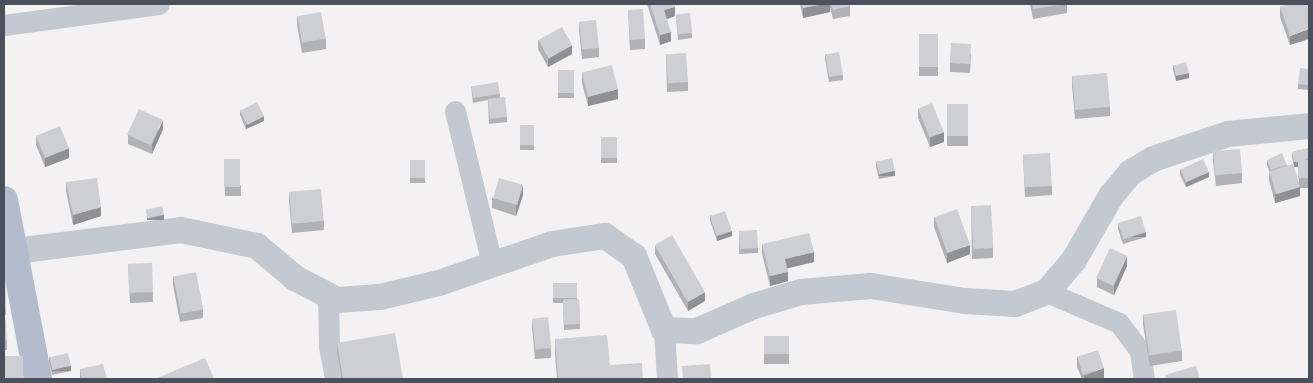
<!DOCTYPE html>
<html>
<head>
<meta charset="utf-8">
<style>
	body { margin:0 }
	#map { position:relative; width:1313px; height:383px; overflow:hidden; background:#f3f1f1; font-family:"Asap Condensed",sans-serif }
	div>[style] { position:absolute }
	.minor>* { height:21px; margin:-10.5px; padding:0 10.5px; transform-origin:10.5px; border-radius:10.5px; background:#c3c9d1 }
	.tertiary>* { height:26px; margin:-13px; padding:0 13px; transform-origin:13px; border-radius:13px; background:#c3c9d1 }
	.primary>* { height:28px; margin:-14px; padding:0 14px; transform-origin:14px; border-radius:14px; background:#b3bccd }
	.wall>* { inset:0; background:#b1b2b7; transform-origin:0 0 }
	.shaded-wall>* { inset:0; background:#909195; transform-origin:0 0 }
	.building>* { inset:0; background:#cecfd5; transform-origin:0 0 }
	span { translate:-50% -50%; white-space:nowrap; text-align:center; line-height:1.15; -webkit-text-stroke:4px #fff; paint-order:stroke }
	.frame { position:absolute; inset:0; border:5px solid #4a515d; pointer-events:none }
</style>
</head>
<body>
<div id="map">
	<div class="minor">
		<div style="left:4px;top:25px;width:156px;rotate:-7.7deg"></div>
		<div style="left:455px;top:111px;width:157px;rotate:76.4deg"></div>
		<div style="left:1047px;top:292px;width:78px;rotate:23.3deg"></div>
		<div style="left:1119px;top:323px;width:35px;rotate:53deg"></div>
		<div style="left:1140px;top:351px;width:28px;rotate:82deg"></div>
		<div style="left:328px;top:295px;width:52px;rotate:88.9deg"></div>
		<div style="left:329px;top:347px;width:33px;rotate:79deg"></div>
		<div style="left:664px;top:330px;width:49px;rotate:86.5deg"></div>
	</div>
	<div class="tertiary">
		<div style="left:15px;top:251px;width:167px;rotate:-7.2deg"></div>
		<div style="left:181px;top:230px;width:78px;rotate:11.9deg"></div>
		<div style="left:257px;top:246px;width:50px;rotate:40.1deg"></div>
		<div style="left:295px;top:278px;width:47px;rotate:27.6deg"></div>
		<div style="left:337px;top:300px;width:43px;rotate:-4deg"></div>
		<div style="left:380px;top:297px;width:61px;rotate:-13.3deg"></div>
		<div style="left:439px;top:283px;width:120px;rotate:-19deg"></div>
		<div style="left:552px;top:244px;width:54px;rotate:-8.6deg"></div>
		<div style="left:605px;top:236px;width:35px;rotate:35deg"></div>
		<div style="left:634px;top:256px;width:80px;rotate:67.9deg"></div>
		<div style="left:664px;top:330px;width:33px;rotate:2deg"></div>
		<div style="left:697px;top:331px;width:62px;rotate:-23.7deg"></div>
		<div style="left:754px;top:306px;width:49px;rotate:-16.6deg"></div>
		<div style="left:801px;top:292px;width:70px;rotate:-4.9deg"></div>
		<div style="left:871px;top:286px;width:95px;rotate:9.1deg"></div>
		<div style="left:965px;top:301px;width:50px;rotate:3.4deg"></div>
		<div style="left:1015px;top:304px;width:34px;rotate:-21deg"></div>
		<div style="left:1047px;top:292px;width:42px;rotate:-49.8deg"></div>
		<div style="left:1074px;top:260px;width:74px;rotate:-60deg"></div>
		<div style="left:1111px;top:196px;width:30px;rotate:-50deg"></div>
		<div style="left:1130px;top:173px;width:27px;rotate:-31deg"></div>
		<div style="left:1153px;top:159px;width:79px;rotate:-18.4deg"></div>
		<div style="left:1228px;top:134px;width:81px;rotate:-5.6deg"></div>
	</div>
	<div class="primary">
		<div style="left:4px;top:200px;width:182px;rotate:79.2deg"></div>
	</div>
	<div class="wall">
		<div style="clip-path:polygon(647px 4px,674px 4px,675px 16px,667px 19px,671px 41px,660px 45px)"></div>
		<div style="clip-path:polygon(800px 4px,850px 4px,850px 16px,833px 19px,830px 7px,830px 12px,803px 18px)"></div>
		<div style="clip-path:polygon(1030px 4px,1067px 4px,1067px 13px,1033px 19px)"></div>
		<div style="clip-path:polygon(1291px 4px,1290px 45px,1280px 17px,1280px 7px)"></div>
		<div style="clip-path:polygon(628px 10px,645px 39px,645px 49px,630px 50px)"></div>
		<div style="clip-path:polygon(676px 15px,692px 33px,692px 38px,678px 40px)"></div>
		<div style="clip-path:polygon(297px 16px,326px 39px,326px 49px,302px 53px,297px 25px)"></div>
		<div style="clip-path:polygon(579px 22px,599px 48px,599px 57px,582px 59px,579px 31px)"></div>
		<div style="left:919px;top:34px;width:19px;height:42px"></div>
		<div style="clip-path:polygon(538px 40px,572px 54px,548px 67px,538px 49px)"></div>
		<div style="clip-path:polygon(666px 54px,688px 82px,688px 91px,667px 92px)"></div>
		<div style="clip-path:polygon(825px 54px,843px 75px,843px 80px,829px 82px,825px 59px)"></div>
		<div style="clip-path:polygon(971px 54px,970px 73px,950px 72px,950px 63px)"></div>
		<div style="clip-path:polygon(1173px 65px,1189px 78px,1176px 81px,1173px 70px)"></div>
		<div style="clip-path:polygon(1309px 69px,1309px 90px,1298px 89px,1298px 84px)"></div>
		<div style="left:558px;top:70px;width:16px;height:28px"></div>
		<div style="clip-path:polygon(582px 73px,618px 99px,588px 106px,582px 83px)"></div>
		<div style="clip-path:polygon(1072px 76px,1110px 107px,1110px 116px,1075px 119px,1072px 86px)"></div>
		<div style="clip-path:polygon(471px 86px,500px 94px,500px 98px,507px 117px,507px 122px,489px 124px,488px 100px,473px 103px)"></div>
		<div style="left:947px;top:104px;width:21px;height:42px"></div>
		<div style="clip-path:polygon(918px 109px,944px 142px,930px 147px,918px 118px)"></div>
		<div style="clip-path:polygon(240px 110px,264px 121px,246px 129px,240px 115px)"></div>
		<div style="left:534px;top:125px;width:25px;height:14px;rotate:90deg"></div>
		<div style="clip-path:polygon(163px 129px,152px 154px,128px 144px,128px 135px)"></div>
		<div style="clip-path:polygon(36px 135px,69px 158px,45px 167px,36px 145px)"></div>
		<div style="left:601px;top:137px;width:16px;height:26px"></div>
		<div style="clip-path:polygon(1309px 148px,1309px 188px,1300px 188px,1300px 196px,1275px 203px,1269px 180px,1269px 170px,1267px 165px,1267px 160px,1287px 165px,1299px 183px,1298px 167px,1294px 167px,1292px 157px,1292px 152px)"></div>
		<div style="clip-path:polygon(1213px 152px,1242px 173px,1242px 183px,1216px 186px,1213px 162px)"></div>
		<div style="clip-path:polygon(1023px 155px,1052px 186px,1052px 195px,1025px 197px)"></div>
		<div style="clip-path:polygon(224px 159px,241px 186px,241px 196px,225px 196px)"></div>
		<div style="left:410px;top:160px;width:15px;height:23px"></div>
		<div style="clip-path:polygon(876px 162px,895px 176px,879px 179px,876px 167px)"></div>
		<div style="clip-path:polygon(1180px 170px,1209px 177px,1186px 187px,1180px 175px)"></div>
		<div style="clip-path:polygon(66px 182px,101px 216px,73px 225px,66px 191px)"></div>
		<div style="clip-path:polygon(289px 192px,324px 221px,324px 230px,292px 233px,289px 202px)"></div>
		<div style="clip-path:polygon(523px 195px,516px 216px,492px 208px,492px 198px)"></div>
		<div style="clip-path:polygon(971px 206px,993px 248px,993px 258px,972px 259px)"></div>
		<div style="clip-path:polygon(710px 215px,732px 236px,717px 241px,710px 220px)"></div>
		<div style="clip-path:polygon(934px 217px,970px 254px,947px 263px,934px 227px)"></div>
		<div style="clip-path:polygon(1118px 224px,1146px 237px,1123px 244px,1118px 229px)"></div>
		<div style="clip-path:polygon(739px 231px,758px 248px,758px 253px,739px 254px)"></div>
		<div style="clip-path:polygon(762px 244px,814px 262px,787px 268px,788px 281px,770px 286px,762px 254px)"></div>
		<div style="clip-path:polygon(655px 245px,705px 301px,688px 311px,655px 254px)"></div>
		<div style="clip-path:polygon(128px 264px,153px 292px,153px 302px,130px 303px)"></div>
		<div style="clip-path:polygon(1127px 266px,1114px 295px,1097px 287px,1097px 278px)"></div>
		<div style="clip-path:polygon(173px 276px,203px 309px,203px 318px,180px 322px,173px 285px)"></div>
		<div style="clip-path:polygon(4px 279px,5px 279px,6px 315px,4px 315px)"></div>
		<div style="clip-path:polygon(553px 283px,577px 283px,577px 300px,579px 299px,580px 329px,564px 330px,563px 303px,553px 303px)"></div>
		<div style="clip-path:polygon(1143px 315px,1182px 351px,1182px 361px,1150px 366px,1143px 325px)"></div>
		<div style="clip-path:polygon(532px 319px,551px 348px,551px 358px,535px 359px,532px 328px)"></div>
		<div style="clip-path:polygon(4px 320px,7px 340px,7px 350px,4px 350px)"></div>
		<div style="left:789px;top:336px;width:28px;height:25px;rotate:90deg"></div>
		<div style="clip-path:polygon(555px 339px,610px 365px,643px 379px,557px 379px,555px 355px)"></div>
		<div style="clip-path:polygon(337px 343px,403px 379px,342px 379px,337px 352px)"></div>
		<div style="clip-path:polygon(49px 357px,71px 371px,52px 375px,49px 362px)"></div>
		<div style="clip-path:polygon(1077px 357px,1104px 378px,1101px 379px,1082px 379px,1077px 367px)"></div>
		<div style="clip-path:polygon(80px 369px,107px 379px,80px 379px)"></div>
	</div>
	<div class="shaded-wall">
		<div style="clip-path:polygon(823px 4px,830px 4px,830px 12px,803px 18px,803px 8px)"></div>
		<div style="clip-path:polygon(675px 7px,675px 16px,664px 20px,664px 10px)"></div>
		<div style="clip-path:polygon(1309px 29px,1309px 39px,1290px 45px,1290px 36px)"></div>
		<div style="clip-path:polygon(671px 32px,671px 41px,660px 45px,660px 35px)"></div>
		<div style="clip-path:polygon(572px 45px,572px 54px,548px 67px,548px 58px)"></div>
		<div style="clip-path:polygon(1189px 73px,1189px 78px,1176px 81px,1176px 76px)"></div>
		<div style="clip-path:polygon(618px 89px,618px 99px,588px 106px,588px 97px)"></div>
		<div style="clip-path:polygon(264px 116px,264px 121px,246px 129px,246px 124px)"></div>
		<div style="clip-path:polygon(163px 120px,163px 129px,152px 154px,152px 145px)"></div>
		<div style="clip-path:polygon(944px 132px,944px 142px,930px 147px,930px 138px)"></div>
		<div style="clip-path:polygon(69px 148px,69px 158px,45px 167px,45px 158px)"></div>
		<div style="left:1294px;top:162px;width:4px;height:5px"></div>
		<div style="left:895px;top:171px;width:5px;height:16px;rotate:90deg"></div>
		<div style="clip-path:polygon(1209px 172px,1209px 177px,1186px 187px,1186px 182px)"></div>
		<div style="clip-path:polygon(523px 185px,523px 195px,516px 216px,516px 206px)"></div>
		<div style="clip-path:polygon(1300px 187px,1300px 196px,1275px 203px,1275px 194px)"></div>
		<div style="clip-path:polygon(101px 207px,101px 216px,73px 225px,73px 215px)"></div>
		<div style="left:164px;top:215px;width:5px;height:17px;rotate:90deg"></div>
		<div style="clip-path:polygon(732px 231px,732px 236px,717px 241px,717px 236px)"></div>
		<div style="left:1146px;top:232px;width:5px;height:24px;rotate:90deg"></div>
		<div style="clip-path:polygon(970px 245px,970px 254px,947px 263px,947px 253px)"></div>
		<div style="clip-path:polygon(814px 252px,814px 262px,785px 269px,785px 259px)"></div>
		<div style="clip-path:polygon(1127px 256px,1127px 266px,1114px 295px,1114px 286px)"></div>
		<div style="clip-path:polygon(788px 272px,788px 281px,770px 286px,770px 276px)"></div>
		<div style="clip-path:polygon(705px 292px,705px 301px,688px 311px,688px 302px)"></div>
		<div style="left:71px;top:366px;width:5px;height:19px;rotate:90deg"></div>
		<div style="clip-path:polygon(1104px 368px,1104px 378px,1101px 379px,1084px 379px,1084px 376px)"></div>
	</div>
	<div class="building">
		<div style="clip-path:polygon(650px 4px,674px 4px,675px 7px,664px 10px,671px 32px,660px 35px)"></div>
		<div style="clip-path:polygon(802px 4px,823px 4px,803px 8px)"></div>
		<div style="clip-path:polygon(831px 4px,850px 4px,850px 6px,833px 10px)"></div>
		<div style="clip-path:polygon(1032px 4px,1066px 4px,1033px 9px)"></div>
		<div style="clip-path:polygon(1291px 4px,1309px 4px,1309px 29px,1290px 36px,1280px 7px)"></div>
		<div style="left:643px;top:9px;width:30px;height:15px;rotate:86deg"></div>
		<div style="left:321px;top:12px;width:27px;height:24px;rotate:80deg"></div>
		<div style="left:690px;top:13px;width:20px;height:14px;rotate:84deg"></div>
		<div style="left:596px;top:20px;width:28px;height:17px;rotate:84deg"></div>
		<div style="left:562px;top:27px;width:21px;height:27px;rotate:61deg"></div>
		<div style="left:919px;top:34px;width:19px;height:33px"></div>
		<div style="left:951px;top:43px;width:20px;height:20px;rotate:3deg"></div>
		<div style="left:839px;top:52px;width:23px;height:14px;rotate:80deg"></div>
		<div style="left:686px;top:53px;width:29px;height:20px;rotate:86deg"></div>
		<div style="left:1186px;top:62px;width:11px;height:13px;rotate:75deg"></div>
		<div style="left:612px;top:65px;width:25px;height:31px;rotate:76deg"></div>
		<div style="clip-path:polygon(1300px 68px,1309px 69px,1309px 85px,1298px 84px)"></div>
		<div style="left:558px;top:70px;width:16px;height:23px"></div>
		<div style="left:1107px;top:73px;width:34px;height:35px;rotate:85deg"></div>
		<div style="left:498px;top:82px;width:12px;height:27px;rotate:81deg"></div>
		<div style="left:505px;top:97px;width:20px;height:17px;rotate:84deg"></div>
		<div style="left:257px;top:102px;width:16px;height:19px;rotate:63deg"></div>
		<div style="left:932px;top:103px;width:31px;height:15px;rotate:68deg"></div>
		<div style="left:947px;top:104px;width:21px;height:32px"></div>
		<div style="left:139px;top:109px;width:26px;height:28px;rotate:25deg"></div>
		<div style="left:534px;top:125px;width:20px;height:14px;rotate:90deg"></div>
		<div style="left:60px;top:126px;width:24px;height:26px;rotate:68deg"></div>
		<div style="left:601px;top:137px;width:16px;height:21px"></div>
		<div style="clip-path:polygon(1309px 148px,1309px 159px,1298px 161px,1298px 162px,1294px 162px,1292px 152px)"></div>
		<div style="left:1240px;top:149px;width:24px;height:27px;rotate:85deg"></div>
		<div style="left:1050px;top:153px;width:33px;height:27px;rotate:87deg"></div>
		<div style="clip-path:polygon(1282px 153px,1287px 165px,1271px 170px,1267px 160px)"></div>
		<div style="left:892px;top:158px;width:13px;height:16px;rotate:77deg"></div>
		<div style="left:224px;top:159px;width:16px;height:28px"></div>
		<div style="left:1203px;top:159px;width:14px;height:25px;rotate:65deg"></div>
		<div style="left:410px;top:160px;width:15px;height:18px"></div>
		<div style="left:1309px;top:160px;width:18px;height:11px;rotate:90deg"></div>
		<div style="left:1293px;top:164px;width:24px;height:25px;rotate:73deg"></div>
		<div style="clip-path:polygon(97px 178px,101px 207px,73px 215px,66px 182px)"></div>
		<div style="left:499px;top:178px;width:25px;height:21px;rotate:16deg"></div>
		<div style="left:321px;top:189px;width:32px;height:32px;rotate:85deg"></div>
		<div style="left:991px;top:205px;width:43px;height:20px;rotate:87deg"></div>
		<div style="left:162px;top:206px;width:9px;height:17px;rotate:77deg"></div>
		<div style="left:957px;top:209px;width:38px;height:24px;rotate:70deg"></div>
		<div style="left:725px;top:211px;width:21px;height:16px;rotate:71deg"></div>
		<div style="left:1141px;top:216px;width:17px;height:24px;rotate:73deg"></div>
		<div style="left:757px;top:230px;width:18px;height:18px;rotate:87deg"></div>
		<div style="clip-path:polygon(809px 233px,814px 252px,785px 259px,788px 272px,770px 276px,762px 244px)"></div>
		<div style="left:672px;top:235px;width:66px;height:20px;rotate:60deg"></div>
		<div style="left:1110px;top:248px;width:19px;height:33px;rotate:25deg"></div>
		<div style="left:152px;top:263px;width:29px;height:24px;rotate:88deg"></div>
		<div style="left:196px;top:272px;width:38px;height:23px;rotate:79deg"></div>
		<div style="clip-path:polygon(4px 279px,5px 279px,6px 305px,4px 305px)"></div>
		<div style="left:553px;top:283px;width:24px;height:15px"></div>
		<div style="left:579px;top:299px;width:25px;height:16px;rotate:88deg"></div>
		<div style="left:1176px;top:310px;width:41px;height:33px;rotate:82deg"></div>
		<div style="left:548px;top:317px;width:31px;height:16px;rotate:84deg"></div>
		<div style="clip-path:polygon(4px 320px,6px 320px,7px 340px,4px 341px)"></div>
		<div style="clip-path:polygon(395px 333px,403px 379px,343px 379px,337px 343px)"></div>
		<div style="clip-path:polygon(607px 335px,610px 365px,642px 363px,643px 379px,558px 379px,555px 339px)"></div>
		<div style="left:789px;top:336px;width:18px;height:25px;rotate:90deg"></div>
		<div style="left:1098px;top:350px;width:19px;height:22px;rotate:72deg"></div>
		<div style="left:68px;top:353px;width:13px;height:19px;rotate:77deg"></div>
		<div style="left:4px;top:356px;width:19px;height:23px"></div>
		<div style="clip-path:polygon(205px 358px,214px 379px,155px 379px)"></div>
		<div style="clip-path:polygon(103px 364px,107px 379px,82px 379px,80px 369px)"></div>
		<div style="left:710px;top:364px;width:15px;height:28px;rotate:86deg"></div>
		<div style="clip-path:polygon(1196px 366px,1200px 379px,1166px 379px,1165px 375px)"></div>
	</div>
	<div class="frame"></div>
</div>
</body>
</html>
